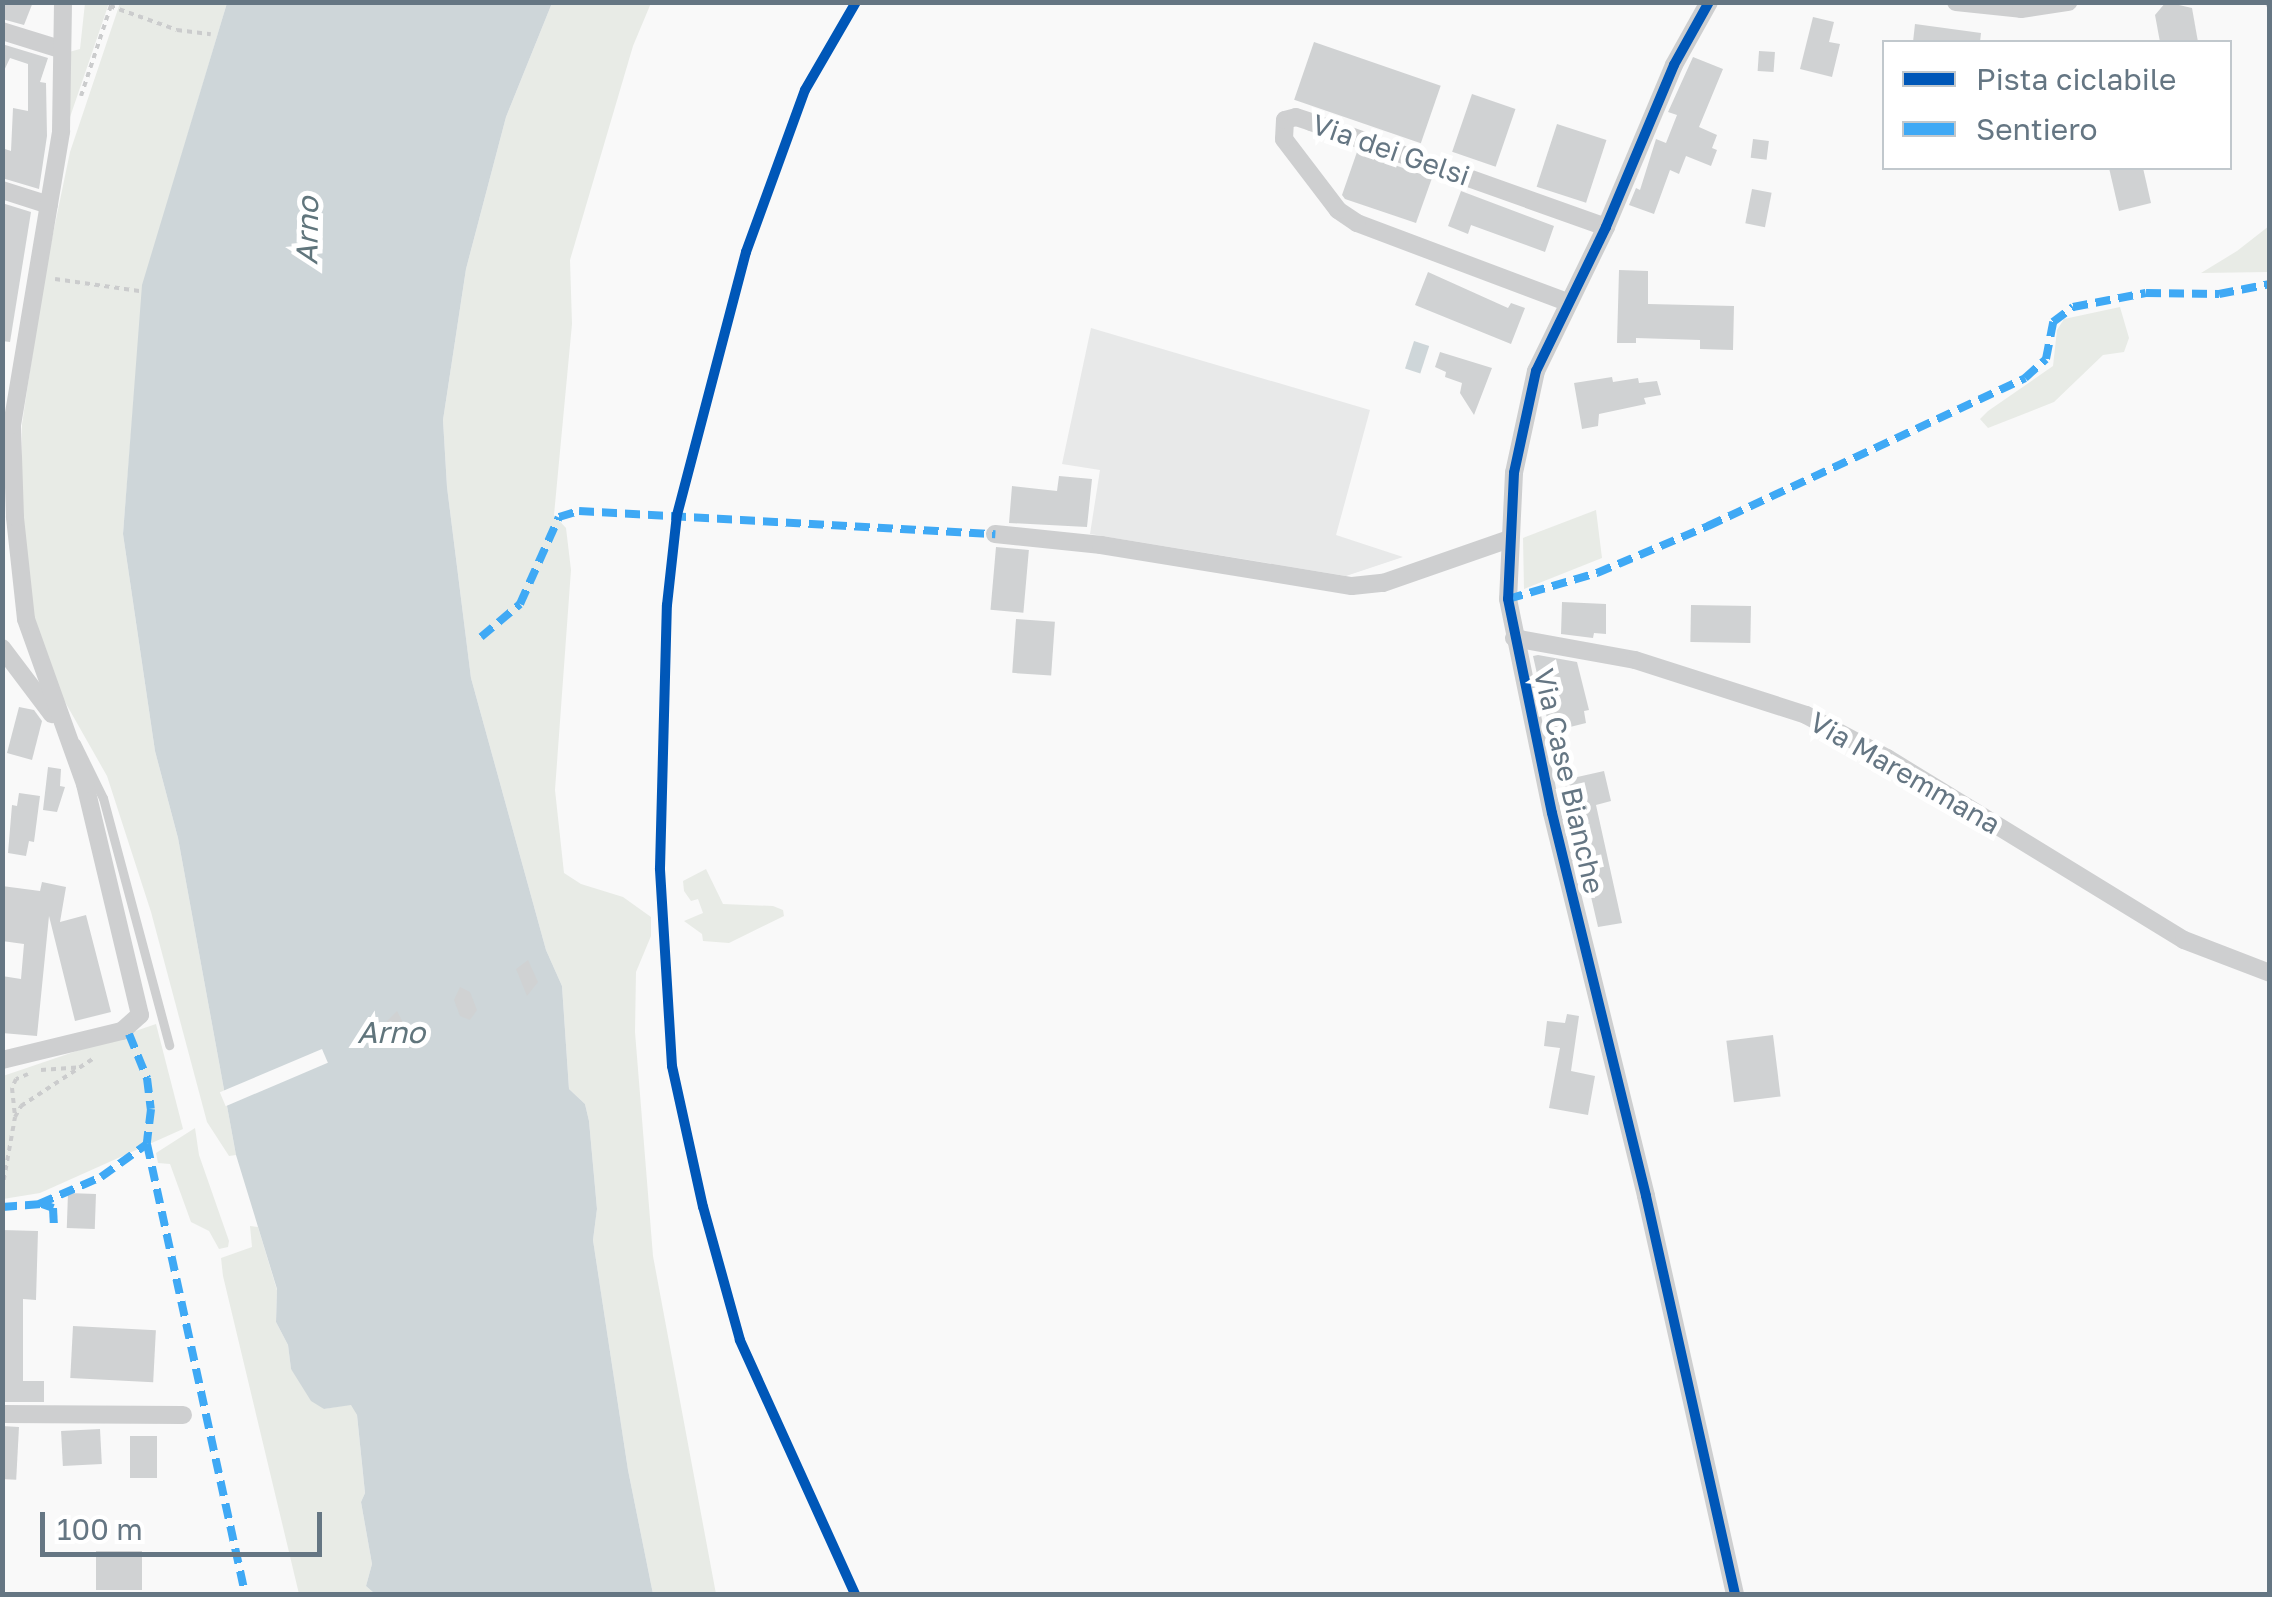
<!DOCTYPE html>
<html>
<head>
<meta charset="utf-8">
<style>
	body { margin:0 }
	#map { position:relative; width:2272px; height:1597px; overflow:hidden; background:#f9f9f9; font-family:"Golos Text",sans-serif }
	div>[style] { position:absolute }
	.built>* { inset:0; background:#e8e9e9 }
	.green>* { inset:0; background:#e8ebe6 }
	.water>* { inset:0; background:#ced6d9; transform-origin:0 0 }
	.pier>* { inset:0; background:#f9f9f9; transform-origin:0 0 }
	.building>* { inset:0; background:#d0d2d3; transform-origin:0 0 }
	.path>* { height:4px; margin-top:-2px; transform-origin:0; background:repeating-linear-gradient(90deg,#cbcccd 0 5px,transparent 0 10px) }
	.service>* { height:9px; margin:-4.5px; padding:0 4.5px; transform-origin:4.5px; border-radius:4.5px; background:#cecfd0 }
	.minor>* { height:18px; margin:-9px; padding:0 9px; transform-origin:9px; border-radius:9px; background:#cecfd0 }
	.quiet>* { height:8px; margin-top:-4px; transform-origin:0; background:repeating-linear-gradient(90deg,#3fa9f5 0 15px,transparent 0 23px) }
	.cycleway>* { height:10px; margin:-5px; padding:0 5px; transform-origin:5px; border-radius:5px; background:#0057b8 }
	span { translate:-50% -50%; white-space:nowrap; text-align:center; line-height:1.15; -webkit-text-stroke:10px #fff; paint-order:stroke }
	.street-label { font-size:28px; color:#657683 }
	.water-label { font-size:30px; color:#60757c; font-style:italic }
	.frame { position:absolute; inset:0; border:5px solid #657683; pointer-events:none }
	.legend { position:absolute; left:1882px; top:40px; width:350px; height:130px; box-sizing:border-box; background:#fff; border:2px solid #c1c8cd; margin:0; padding:12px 18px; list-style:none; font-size:30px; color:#657683 }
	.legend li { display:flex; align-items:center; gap:20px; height:50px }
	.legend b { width:50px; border:2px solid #c1c8cd }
	.scale { position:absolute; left:40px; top:1512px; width:282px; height:45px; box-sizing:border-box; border:5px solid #657683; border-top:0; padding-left:12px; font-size:30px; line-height:35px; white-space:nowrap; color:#657683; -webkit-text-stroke:8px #fff; paint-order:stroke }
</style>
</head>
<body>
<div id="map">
	<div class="built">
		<div style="clip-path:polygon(1091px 328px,1370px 410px,1336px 535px,1403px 557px,1346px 576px,1090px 534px,1100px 470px,1062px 464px)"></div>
	</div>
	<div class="green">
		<div style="clip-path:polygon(85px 3px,109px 3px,68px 123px,69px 52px,80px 49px)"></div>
		<div style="clip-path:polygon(120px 3px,227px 3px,143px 285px,123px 534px,155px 751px,178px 838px,236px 1155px,229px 1156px,207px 1122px,151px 912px,107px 776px,52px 679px,32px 611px,22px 511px,22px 424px,44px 277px,70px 152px)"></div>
		<div style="clip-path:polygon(552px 3px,651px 3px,633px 46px,570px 260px,572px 324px,554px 515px,566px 528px,571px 570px,555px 790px,564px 873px,581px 884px,623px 897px,651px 917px,651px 936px,636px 972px,635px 1032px,653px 1256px,716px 1594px,653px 1594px,628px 1470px,593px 1240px,597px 1209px,589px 1121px,585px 1104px,569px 1089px,562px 986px,546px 950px,471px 678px,447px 487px,443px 420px,466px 269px,506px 117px)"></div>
		<div style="clip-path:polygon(2269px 226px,2269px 272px,2201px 273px,2237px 251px)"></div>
		<div style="clip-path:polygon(2120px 307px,2129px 338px,2124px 352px,2103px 355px,2054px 402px,1988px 428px,1980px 419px,1988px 411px,2053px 366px,2057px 330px,2064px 319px)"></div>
		<div style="clip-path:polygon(1596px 510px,1602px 558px,1524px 589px,1523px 538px)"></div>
		<div style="clip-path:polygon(706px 869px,723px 904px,773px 906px,783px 910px,784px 916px,729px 943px,703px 941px,702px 934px,684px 921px,703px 913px,698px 899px,691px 901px,684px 891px,683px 881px)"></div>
		<div style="clip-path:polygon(156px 1024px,183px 1129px,40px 1193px,3px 1199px,3px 1076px)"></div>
		<div style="clip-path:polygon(195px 1128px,199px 1155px,229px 1241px,228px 1247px,219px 1249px,209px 1231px,191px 1222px,170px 1164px,158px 1163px,156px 1153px)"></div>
		<div style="clip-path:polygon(250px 1226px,258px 1227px,277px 1290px,276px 1322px,288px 1345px,291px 1369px,324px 1409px,352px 1404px,357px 1415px,365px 1493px,361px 1502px,372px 1564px,366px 1586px,375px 1594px,299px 1594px,223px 1276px,221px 1258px,252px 1247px)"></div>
	</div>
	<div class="water">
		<div style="clip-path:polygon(227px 3px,552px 3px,506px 117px,466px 269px,443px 420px,447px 487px,471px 678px,546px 950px,562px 986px,569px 1089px,585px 1104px,589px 1121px,597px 1209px,593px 1240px,628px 1470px,653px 1594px,375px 1594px,366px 1586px,372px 1564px,361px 1502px,365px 1493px,357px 1415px,351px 1405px,324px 1409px,311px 1401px,291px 1369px,288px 1345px,276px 1322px,277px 1289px,236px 1155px,178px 838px,155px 751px,123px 534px,142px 285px)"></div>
		<div style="left:1414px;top:341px;width:16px;height:29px;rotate:18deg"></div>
	</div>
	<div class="pier">
		<div style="left:322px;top:1049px;width:15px;height:111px;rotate:67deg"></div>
	</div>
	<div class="building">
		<div style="clip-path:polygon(2px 2px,33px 2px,24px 25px,2px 19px)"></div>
		<div style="clip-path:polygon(2166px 2px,2192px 8px,2198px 42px,2160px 42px,2155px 15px)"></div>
		<div style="clip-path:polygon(1813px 17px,1834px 22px,1829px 42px,1840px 44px,1832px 77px,1800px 69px)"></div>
		<div style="clip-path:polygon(1915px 24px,1981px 33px,1980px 42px,1913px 42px)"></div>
		<div style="left:1314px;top:42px;width:134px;height:61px;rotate:19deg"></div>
		<div style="clip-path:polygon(2px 44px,48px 58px,40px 82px,46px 83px,47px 136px,39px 189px,2px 178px,2px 148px,11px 151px,13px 108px,28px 111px,28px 64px,10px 58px,2px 75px)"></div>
		<div style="left:1759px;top:51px;width:16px;height:20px;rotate:4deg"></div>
		<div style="clip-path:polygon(1693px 57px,1723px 69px,1699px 127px,1717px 135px,1712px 148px,1717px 150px,1711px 166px,1686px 156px,1679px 174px,1670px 170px,1654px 214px,1629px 205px,1636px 188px,1640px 190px,1656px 139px,1666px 143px,1677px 115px,1668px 112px)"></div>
		<div style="left:1472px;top:94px;width:46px;height:61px;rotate:19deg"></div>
		<div style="left:1557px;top:124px;width:52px;height:66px;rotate:18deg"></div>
		<div style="left:1753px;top:139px;width:16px;height:19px;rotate:7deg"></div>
		<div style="clip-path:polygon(1357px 152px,1432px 178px,1416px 223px,1345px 199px,1342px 195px)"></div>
		<div style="clip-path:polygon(2109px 168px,2143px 168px,2151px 203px,2119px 211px)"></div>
		<div style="left:1752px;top:189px;width:20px;height:35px;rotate:11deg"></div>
		<div style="clip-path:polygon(1461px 191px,1554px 226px,1545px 252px,1471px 225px,1468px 234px,1448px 226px)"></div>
		<div style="clip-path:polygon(2px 203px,31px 212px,10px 342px,2px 341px)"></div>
		<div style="clip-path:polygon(1619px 270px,1648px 271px,1648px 304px,1734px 306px,1733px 350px,1700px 349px,1700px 340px,1636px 338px,1636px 343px,1617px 343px)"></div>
		<div style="clip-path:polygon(1428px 272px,1508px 308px,1511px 303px,1525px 308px,1511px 344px,1415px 305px)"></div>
		<div style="clip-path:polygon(1440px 352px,1492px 368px,1474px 415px,1460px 393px,1462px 383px,1445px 377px,1446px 372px,1435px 367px)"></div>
		<div style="clip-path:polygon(1612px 377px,1613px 382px,1638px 378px,1639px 383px,1657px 381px,1661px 395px,1644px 398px,1646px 404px,1599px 414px,1598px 426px,1582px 429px,1574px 383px)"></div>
		<div style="clip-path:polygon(1059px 476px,1092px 479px,1087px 527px,1009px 523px,1012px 486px,1057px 491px)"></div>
		<div style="left:996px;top:547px;width:33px;height:63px;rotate:5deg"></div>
		<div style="clip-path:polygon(1562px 602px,1606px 604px,1606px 634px,1594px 633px,1593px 638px,1561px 634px)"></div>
		<div style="left:1691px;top:605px;width:60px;height:37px;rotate:1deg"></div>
		<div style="left:1016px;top:619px;width:39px;height:54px;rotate:4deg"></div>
		<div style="clip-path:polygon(1538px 655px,1577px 662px,1589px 710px,1584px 711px,1586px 723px,1550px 732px,1533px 656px)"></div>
		<div style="clip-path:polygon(19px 707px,34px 710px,42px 721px,32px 760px,7px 753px)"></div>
		<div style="clip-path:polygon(48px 767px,61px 769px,60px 786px,65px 787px,57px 812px,43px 810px)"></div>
		<div style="clip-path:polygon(1604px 771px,1611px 801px,1596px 805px,1622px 923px,1598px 927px,1564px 780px)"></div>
		<div style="clip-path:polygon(19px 793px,40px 796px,34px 842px,29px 841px,26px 856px,8px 853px,12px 805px,17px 806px)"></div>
		<div style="clip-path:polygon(42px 882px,66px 887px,60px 922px,86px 915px,111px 1012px,75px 1021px,49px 916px,37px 1036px,2px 1033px,2px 976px,21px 979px,24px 944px,2px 941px,2px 886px,40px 891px)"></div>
		<div style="clip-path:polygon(528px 960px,538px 982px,527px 996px,516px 969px)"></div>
		<div style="clip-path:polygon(460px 987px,470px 992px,477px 1010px,470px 1020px,460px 1016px,454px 1000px)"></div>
		<div style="clip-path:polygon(397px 1011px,409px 1034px,398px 1047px,387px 1021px)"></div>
		<div style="clip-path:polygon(1567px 1014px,1579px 1016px,1571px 1071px,1595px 1076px,1588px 1115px,1549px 1108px,1560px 1048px,1544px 1046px,1547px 1021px,1565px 1023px)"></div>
		<div style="left:1773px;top:1035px;width:62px;height:47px;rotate:83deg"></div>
		<div style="left:68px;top:1193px;width:28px;height:35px;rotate:2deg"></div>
		<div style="clip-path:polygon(2px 1230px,38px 1231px,36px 1300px,23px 1299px,23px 1381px,44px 1381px,44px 1402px,2px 1402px)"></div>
		<div style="left:73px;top:1326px;width:83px;height:52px;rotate:3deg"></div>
		<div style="left:2px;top:1426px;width:17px;height:53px;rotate:3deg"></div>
		<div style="left:100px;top:1429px;width:35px;height:39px;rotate:87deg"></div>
		<div style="left:130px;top:1436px;width:27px;height:42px"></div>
		<div style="left:96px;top:1551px;width:46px;height:39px"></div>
	</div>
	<div class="path">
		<div style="left:110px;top:6px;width:71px;rotate:19.7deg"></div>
		<div style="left:177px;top:30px;width:34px;rotate:7deg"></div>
		<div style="left:81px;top:96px;width:99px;rotate:-71.7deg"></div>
		<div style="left:55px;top:279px;width:85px;rotate:8.1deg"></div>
		<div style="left:41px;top:1070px;width:39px;rotate:-4deg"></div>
		<div style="left:28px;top:1074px;width:13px;rotate:157deg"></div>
		<div style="left:16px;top:1079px;width:10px;rotate:114deg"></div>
		<div style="left:12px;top:1088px;width:29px;rotate:84deg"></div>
		<div style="left:15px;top:1117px;width:13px;rotate:-61deg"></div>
		<div style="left:21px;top:1106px;width:87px;rotate:-33.3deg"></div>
		<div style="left:2px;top:1190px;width:74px;rotate:-79.9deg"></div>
	</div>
	<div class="service">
		<div style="left:2269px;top:2px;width:2px;rotate:63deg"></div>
		<div style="left:76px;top:743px;width:61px;rotate:63.9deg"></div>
		<div style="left:103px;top:798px;width:256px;rotate:75deg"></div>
	</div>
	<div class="minor">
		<div style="left:1709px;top:2px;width:72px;rotate:119.1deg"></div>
		<div style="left:1674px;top:65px;width:176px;rotate:112.8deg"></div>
		<div style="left:1606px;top:227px;width:160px;rotate:115.9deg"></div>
		<div style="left:1536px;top:371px;width:104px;rotate:102.2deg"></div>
		<div style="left:1514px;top:473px;width:126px;rotate:92.7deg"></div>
		<div style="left:1508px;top:599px;width:218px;rotate:78.4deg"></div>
		<div style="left:1552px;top:813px;width:394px;rotate:76.2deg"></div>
		<div style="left:1646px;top:1196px;width:408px;rotate:77.4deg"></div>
		<div style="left:1956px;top:2px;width:65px;rotate:6.1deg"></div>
		<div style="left:2021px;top:9px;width:48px;rotate:-8.5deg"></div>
		<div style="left:2px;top:31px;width:61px;rotate:17.2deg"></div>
		<div style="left:2px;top:190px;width:49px;rotate:17.7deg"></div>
		<div style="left:1567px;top:302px;width:224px;rotate:-159.4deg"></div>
		<div style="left:1357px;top:223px;width:23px;rotate:-146deg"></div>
		<div style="left:1338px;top:210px;width:89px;rotate:-127.3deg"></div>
		<div style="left:1284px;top:139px;width:19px;rotate:-87deg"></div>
		<div style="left:1285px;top:120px;width:11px;rotate:-15deg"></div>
		<div style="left:1296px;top:117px;width:16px;rotate:18deg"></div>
		<div style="left:1311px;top:122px;width:313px;rotate:19.6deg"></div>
		<div style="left:995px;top:534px;width:107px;rotate:5.9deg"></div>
		<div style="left:1101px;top:545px;width:254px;rotate:9.3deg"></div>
		<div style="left:1352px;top:586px;width:31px;rotate:-6deg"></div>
		<div style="left:1383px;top:583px;width:133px;rotate:-19.2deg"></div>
		<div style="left:1514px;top:638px;width:123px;rotate:10.3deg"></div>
		<div style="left:1635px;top:660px;width:180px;rotate:17.8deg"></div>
		<div style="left:1806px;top:715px;width:92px;rotate:28deg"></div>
		<div style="left:1887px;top:758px;width:348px;rotate:31.5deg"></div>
		<div style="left:2184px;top:940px;width:92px;rotate:21deg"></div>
		<div style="left:2px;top:648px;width:83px;rotate:52.9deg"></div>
		<div style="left:2px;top:1060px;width:123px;rotate:-13.6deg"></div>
		<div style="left:122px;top:1031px;width:24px;rotate:-42deg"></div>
		<div style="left:140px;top:1015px;width:237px;rotate:-103.4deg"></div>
		<div style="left:85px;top:784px;width:175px;rotate:-109.7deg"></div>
		<div style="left:26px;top:619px;width:103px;rotate:-96.2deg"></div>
		<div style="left:15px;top:517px;width:92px;rotate:-91.9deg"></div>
		<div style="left:12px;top:425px;width:298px;rotate:-80.5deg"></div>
		<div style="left:61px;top:131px;width:129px;rotate:-89.1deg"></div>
		<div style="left:2px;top:1414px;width:181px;rotate:0.3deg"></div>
	</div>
	<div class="quiet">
		<div style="left:1508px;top:599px;width:93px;rotate:-16.3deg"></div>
		<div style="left:1597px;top:573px;width:121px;rotate:-22.9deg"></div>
		<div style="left:1708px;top:526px;width:350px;rotate:-25deg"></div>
		<div style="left:2025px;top:378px;width:28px;rotate:-42deg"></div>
		<div style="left:2046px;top:359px;width:38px;rotate:-79deg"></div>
		<div style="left:2053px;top:322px;width:25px;rotate:-37deg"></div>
		<div style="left:2073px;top:307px;width:74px;rotate:-10.9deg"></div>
		<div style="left:2146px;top:293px;width:73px;rotate:0.8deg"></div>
		<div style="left:2219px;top:294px;width:52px;rotate:-11.1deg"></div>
		<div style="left:481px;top:637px;width:51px;rotate:-40.2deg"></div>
		<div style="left:520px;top:604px;width:95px;rotate:-65.9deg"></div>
		<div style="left:559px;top:517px;width:21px;rotate:-17deg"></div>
		<div style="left:579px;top:511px;width:417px;rotate:3.2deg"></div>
		<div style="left:129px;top:1034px;width:48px;rotate:67.8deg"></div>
		<div style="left:147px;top:1078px;width:31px;rotate:83deg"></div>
		<div style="left:151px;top:1109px;width:35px;rotate:97deg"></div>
		<div style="left:147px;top:1144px;width:461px;rotate:77.7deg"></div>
		<div style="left:39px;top:1204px;width:68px;rotate:-23.5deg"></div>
		<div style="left:101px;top:1177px;width:57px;rotate:-35.7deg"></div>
		<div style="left:2px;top:1207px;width:40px;rotate:-4.3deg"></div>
		<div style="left:42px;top:1204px;width:12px;rotate:20deg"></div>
		<div style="left:53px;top:1208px;width:19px;rotate:87deg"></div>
	</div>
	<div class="cycleway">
		<div style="left:1709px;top:2px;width:72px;rotate:119.1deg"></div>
		<div style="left:1674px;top:65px;width:176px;rotate:112.8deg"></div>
		<div style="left:1606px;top:227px;width:160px;rotate:115.9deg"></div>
		<div style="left:1536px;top:371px;width:104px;rotate:102.2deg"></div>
		<div style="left:1514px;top:473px;width:126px;rotate:92.7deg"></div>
		<div style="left:1508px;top:599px;width:218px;rotate:78.4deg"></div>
		<div style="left:1552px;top:813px;width:394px;rotate:76.2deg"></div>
		<div style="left:1646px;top:1196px;width:408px;rotate:77.4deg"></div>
		<div style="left:855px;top:1594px;width:279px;rotate:-114.4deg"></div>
		<div style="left:740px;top:1340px;width:138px;rotate:-105.5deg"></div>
		<div style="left:703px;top:1207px;width:144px;rotate:-102.4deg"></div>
		<div style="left:672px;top:1066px;width:198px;rotate:-93.5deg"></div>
		<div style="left:660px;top:868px;width:263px;rotate:-88.5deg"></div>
		<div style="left:667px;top:605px;width:91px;rotate:-83.7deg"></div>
		<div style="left:677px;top:515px;width:272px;rotate:-75.3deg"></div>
		<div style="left:746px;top:252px;width:172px;rotate:-70deg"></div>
		<div style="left:805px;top:90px;width:102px;rotate:-59.9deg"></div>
	</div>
	<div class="street-label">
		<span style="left:1391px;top:150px;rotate:19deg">Via dei Gelsi</span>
		<span style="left:1905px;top:773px;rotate:30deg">Via Maremmana</span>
		<span style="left:1569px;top:781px;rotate:77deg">Via Case Bianche</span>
	</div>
	<div class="water-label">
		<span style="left:307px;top:231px;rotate:-89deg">Arno</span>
		<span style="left:391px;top:1032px">Arno</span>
	</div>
	<div class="frame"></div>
	<ul class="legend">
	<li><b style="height:12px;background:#0057b8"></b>Pista ciclabile</li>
	<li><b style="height:12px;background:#3fa9f5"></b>Sentiero</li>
	</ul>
	<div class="scale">100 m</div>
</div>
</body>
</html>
